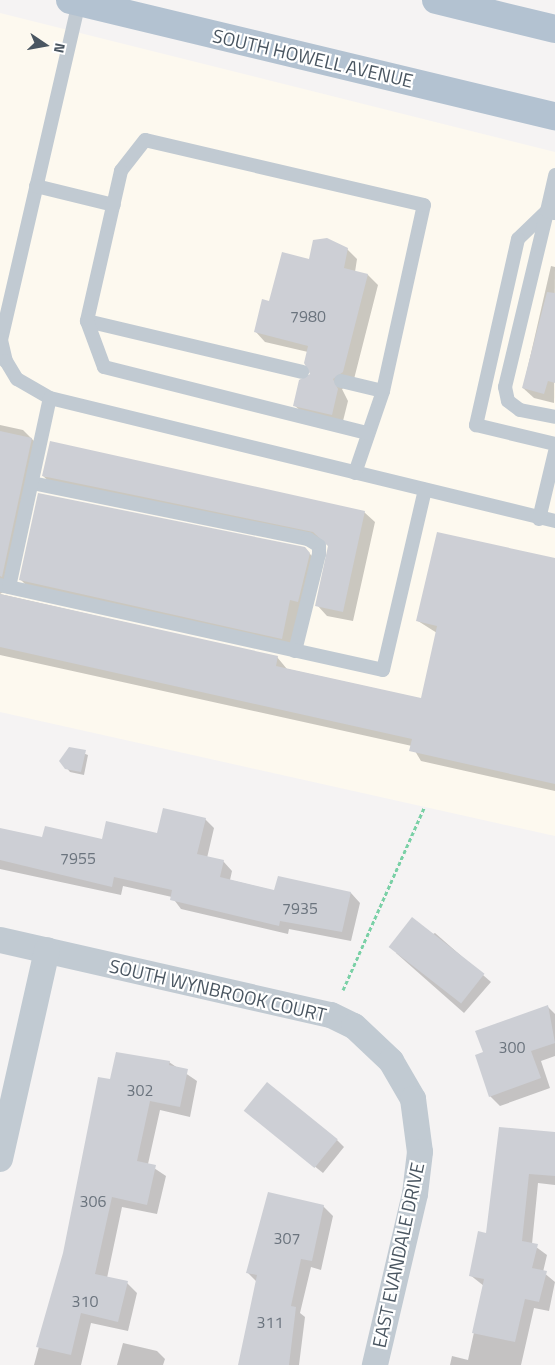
<!DOCTYPE html>
<html>
<head>
<meta charset="utf-8">
<style>
	body { margin:0 }
	#map { position:relative; width:555px; height:1365px; overflow:hidden; background:#f5f3f3; font-family:"Titillium Web",sans-serif }
	div>[style] { position:absolute }
	.commercial>* { inset:0; background:#fdf9ef }
	.shadow>* { inset:0; background:#0003 }
	.building>* { inset:0; background:#cdcfd5; transform-origin:0 0 }
	.path>* { height:3px; margin-top:-1.5px; transform-origin:0; background:repeating-linear-gradient(90deg,#7ad0a6 0 4px,transparent 0 6.5px) }
	.service>* { height:14px; margin:-7px; padding:0 7px; transform-origin:7px; border-radius:7px; background:#c1cad2 }
	.minor>* { height:26px; margin:-13px; padding:0 13px; transform-origin:13px; border-radius:13px; background:#c1cad2 }
	.primary>* { height:28px; margin:-14px; padding:0 14px; transform-origin:14px; border-radius:14px; background:#b3c2d1 }
	span { translate:-50% -50%; white-space:nowrap; text-align:center; line-height:1.15; -webkit-text-stroke:4.5px #fff; paint-order:stroke }
	.number-label { font-size:16px; color:#6b747e }
	.number-label span { -webkit-text-stroke-width:0 }
	.street-label { font-size:19px; color:#4a5661 }
	.north { position:absolute; left:20px; top:20px; width:50px; height:50px; -webkit-text-stroke:4px #fff; paint-order:stroke; rotate:102deg; font-size:14px; font-weight:700; line-height:20px; text-align:center; color:#4a5661 }
	.north::after { content:''; display:block; margin:auto; width:18px; height:22px; background:#4a5661; clip-path:polygon(50% 0,100% 100%,50% 72%,0 100%) }
</style>
</head>
<body>
<div id="map">
	<div class="commercial">
		<div style="clip-path:polygon(0 13px,555px 152px,555px 836px,0 712px)"></div>
	</div>
	<div class="shadow">
		<div style="clip-path:polygon(314px 241px,347px 249px,357px 259px,355px 272px,368px 275px,378px 285px,353px 383px,342px 389px,348px 401px,342px 425px,305px 415px,294px 405px,312px 375px,308px 352px,265px 342px,255px 331px,270px 302px,310px 261px)"></div>
		<div style="clip-path:polygon(551px 266px,555px 267px,554px 403px,534px 398px,523px 388px)"></div>
		<div style="clip-path:polygon(0 425px,23px 430px,42px 449px,12px 587px,0 594px)"></div>
		<div style="clip-path:polygon(43px 476px,364px 512px,375px 522px,353px 621px,327px 616px,317px 605px,329px 546px,324px 542px,54px 486px)"></div>
		<div style="clip-path:polygon(304px 548px,320px 564px,292px 648px,31px 590px,21px 580px)"></div>
		<div style="clip-path:polygon(555px 560px,555px 791px,421px 761px,412px 746px,0 655px,0 594px,277px 657px,287px 669px,422px 699px,437px 633px,418px 621px)"></div>
		<div style="clip-path:polygon(69px 748px,88px 755px,84px 775px,70px 772px,61px 761px)"></div>
		<div style="clip-path:polygon(205px 819px,214px 828px,207px 858px,223px 861px,232px 871px,230px 880px,275px 891px,351px 893px,360px 903px,351px 941px,289px 929px,288px 934px,181px 909px,172px 897px,123px 886px,121px 895px,0 869px,0 829px,43px 839px,103px 841px,158px 835px)"></div>
		<div style="clip-path:polygon(435px 933px,491px 982px,464px 1013px,396px 953px)"></div>
		<div style="clip-path:polygon(547px 1006px,555px 1014px,555px 1056px,541px 1061px,550px 1088px,500px 1106px,490px 1096px,484px 1053px)"></div>
		<div style="clip-path:polygon(169px 1062px,197px 1081px,190px 1117px,160px 1110px,148px 1164px,166px 1176px,157px 1214px,122px 1207px,107px 1278px,127px 1283px,137px 1293px,128px 1331px,91px 1323px,81px 1365px,34px 1365px,111px 1081px)"></div>
		<div style="clip-path:polygon(246px 1111px,337px 1140px,344px 1147px,323px 1173px)"></div>
		<div style="clip-path:polygon(555px 1134px,555px 1185px,538px 1183px,532px 1244px,547px 1255px,543px 1272px,555px 1282px,549px 1311px,534px 1308px,521px 1365px,450px 1365px,452px 1356px,468px 1360px,484px 1286px,470px 1275px,487px 1234px)"></div>
		<div style="clip-path:polygon(323px 1206px,333px 1216px,321px 1270px,311px 1267px,300px 1313px,305px 1317px,299px 1365px,239px 1365px,257px 1282px,247px 1272px)"></div>
		<div style="clip-path:polygon(123px 1343px,157px 1351px,165px 1359px,163px 1365px,117px 1365px)"></div>
	</div>
	<div class="building">
		<div style="clip-path:polygon(327px 238px,348px 248px,344px 268px,368px 274px,343px 372px,333px 379px,338px 389px,332px 415px,293px 406px,299px 380px,310px 374px,304px 363px,308px 346px,254px 332px,262px 299px,269px 301px,282px 252px,309px 259px,313px 240px)"></div>
		<div style="clip-path:polygon(547px 292px,555px 293px,555px 383px,548px 381px,544px 394px,522px 388px)"></div>
		<div style="clip-path:polygon(0 431px,32px 438px,2px 577px,0 576px)"></div>
		<div style="clip-path:polygon(50px 441px,365px 511px,343px 612px,315px 606px,328px 546px,313px 532px,42px 476px)"></div>
		<div style="clip-path:polygon(38px 493px,305px 547px,310px 553px,298px 602px,290px 600px,282px 639px,19px 580px)"></div>
		<div style="clip-path:polygon(437px 532px,555px 558px,555px 784px,409px 751px,412px 739px,0 647px,0 594px,278px 656px,276px 666px,421px 698px,437px 626px,416px 621px)"></div>
		<div style="clip-path:polygon(69px 747px,86px 750px,81px 772px,65px 769px,59px 761px)"></div>
		<div style="clip-path:polygon(163px 808px,206px 818px,197px 854px,224px 860px,220px 877px,274px 890px,278px 876px,351px 892px,342px 932px,280px 921px,279px 926px,170px 900px,172px 890px,114px 877px,112px 887px,0 860px,0 828px,42px 837px,45px 826px,102px 839px,106px 821px,157px 833px)"></div>
		<div style="left:412px;top:917px;width:92px;height:38px;rotate:38deg"></div>
		<div style="clip-path:polygon(548px 1005px,555px 1043px,531px 1051px,541px 1078px,489px 1097px,475px 1055px,483px 1052px,475px 1031px)"></div>
		<div style="clip-path:polygon(116px 1052px,170px 1061px,169px 1065px,188px 1069px,180px 1107px,150px 1101px,137px 1161px,156px 1165px,147px 1205px,112px 1197px,95px 1274px,128px 1281px,118px 1322px,81px 1313px,71px 1355px,36px 1347px,63px 1253px,98px 1077px,110px 1079px)"></div>
		<div style="left:267px;top:1082px;width:91px;height:37px;rotate:39deg"></div>
		<div style="clip-path:polygon(499px 1127px,555px 1132px,555px 1176px,529px 1174px,522px 1241px,538px 1244px,532px 1268px,547px 1271px,539px 1302px,525px 1299px,515px 1342px,472px 1333px,484px 1279px,469px 1276px,478px 1231px,486px 1233px)"></div>
		<div style="clip-path:polygon(268px 1192px,324px 1205px,312px 1261px,301px 1259px,291px 1306px,296px 1307px,289px 1365px,238px 1365px,257px 1275px,246px 1273px)"></div>
	</div>
	<div class="path">
		<div style="left:343px;top:990px;width:199px;rotate:-66deg"></div>
	</div>
	<div class="service">
		<div style="left:79px;top:2px;width:347px;rotate:103deg"></div>
		<div style="left:1px;top:340px;width:22px;rotate:77deg"></div>
		<div style="left:6px;top:361px;width:21px;rotate:59deg"></div>
		<div style="left:17px;top:379px;width:38px;rotate:30deg"></div>
		<div style="left:50px;top:398px;width:520px;rotate:13.69deg"></div>
		<div style="left:36px;top:186px;width:80px;rotate:13.7deg"></div>
		<div style="left:547px;top:211px;width:40px;rotate:136deg"></div>
		<div style="left:518px;top:239px;width:191px;rotate:102.7deg"></div>
		<div style="left:476px;top:425px;width:81px;rotate:13.5deg"></div>
		<div style="left:547px;top:212px;width:180px;rotate:103.5deg"></div>
		<div style="left:505px;top:387px;width:14px;rotate:78deg"></div>
		<div style="left:508px;top:401px;width:15px;rotate:37deg"></div>
		<div style="left:520px;top:410px;width:36px;rotate:11deg"></div>
		<div style="left:554px;top:213px;width:7px;rotate:-164deg"></div>
		<div style="left:547px;top:211px;width:37px;rotate:-77deg"></div>
		<div style="left:87px;top:321px;width:221px;rotate:13.3deg"></div>
		<div style="left:341px;top:381px;width:43px;rotate:13.4deg"></div>
		<div style="left:355px;top:473px;width:87px;rotate:-71.1deg"></div>
		<div style="left:383px;top:391px;width:190px;rotate:-77.6deg"></div>
		<div style="left:424px;top:205px;width:286px;rotate:-166.9deg"></div>
		<div style="left:145px;top:140px;width:39px;rotate:128deg"></div>
		<div style="left:121px;top:171px;width:154px;rotate:102.8deg"></div>
		<div style="left:87px;top:321px;width:49px;rotate:69.7deg"></div>
		<div style="left:104px;top:367px;width:270px;rotate:14.1deg"></div>
		<div style="left:32px;top:483px;width:282px;rotate:11.5deg"></div>
		<div style="left:308px;top:539px;width:13px;rotate:32deg"></div>
		<div style="left:319px;top:546px;width:8px;rotate:90deg"></div>
		<div style="left:319px;top:554px;width:100px;rotate:103.9deg"></div>
		<div style="left:539px;top:519px;width:69px;rotate:-76.6deg"></div>
		<div style="left:0;top:585px;width:392px;rotate:12.5deg"></div>
		<div style="left:383px;top:670px;width:185px;rotate:-76.9deg"></div>
		<div style="left:9px;top:587px;width:193px;rotate:-77.8deg"></div>
	</div>
	<div class="minor">
		<div style="left:0;top:940px;width:339px;rotate:12.8deg"></div>
		<div style="left:331px;top:1015px;width:25px;rotate:26deg"></div>
		<div style="left:354px;top:1026px;width:51px;rotate:43.4deg"></div>
		<div style="left:391px;top:1061px;width:44px;rotate:59.9deg"></div>
		<div style="left:413px;top:1099px;width:53px;rotate:82.5deg"></div>
		<div style="left:420px;top:1152px;width:42px;rotate:96.8deg"></div>
		<div style="left:415px;top:1194px;width:176px;rotate:103.2deg"></div>
		<div style="left:0;top:1159px;width:214px;rotate:-77.3deg"></div>
	</div>
	<div class="primary">
		<div style="left:70px;top:0;width:499px;rotate:13.5deg"></div>
		<div style="left:436px;top:0;width:122px;rotate:13.7deg"></div>
	</div>
	<div class="number-label">
		<span style="left:308px;top:316px">7980</span>
		<span style="left:78px;top:858px">7955</span>
		<span style="left:300px;top:908px">7935</span>
		<span style="left:512px;top:1047px">300</span>
		<span style="left:140px;top:1090px">302</span>
		<span style="left:93px;top:1201px">306</span>
		<span style="left:287px;top:1238px">307</span>
		<span style="left:85px;top:1301px">310</span>
		<span style="left:270px;top:1322px">311</span>
	</div>
	<div class="street-label">
		<span style="left:313px;top:58px;rotate:13deg">SOUTH HOWELL AVENUE</span>
		<span style="left:218px;top:990px;rotate:13deg">SOUTH WYNBROOK COURT</span>
		<span style="left:398px;top:1255px;rotate:-78deg">EAST EVANDALE DRIVE</span>
	</div>
	<div class="north">N</div>
</div>
</body>
</html>
